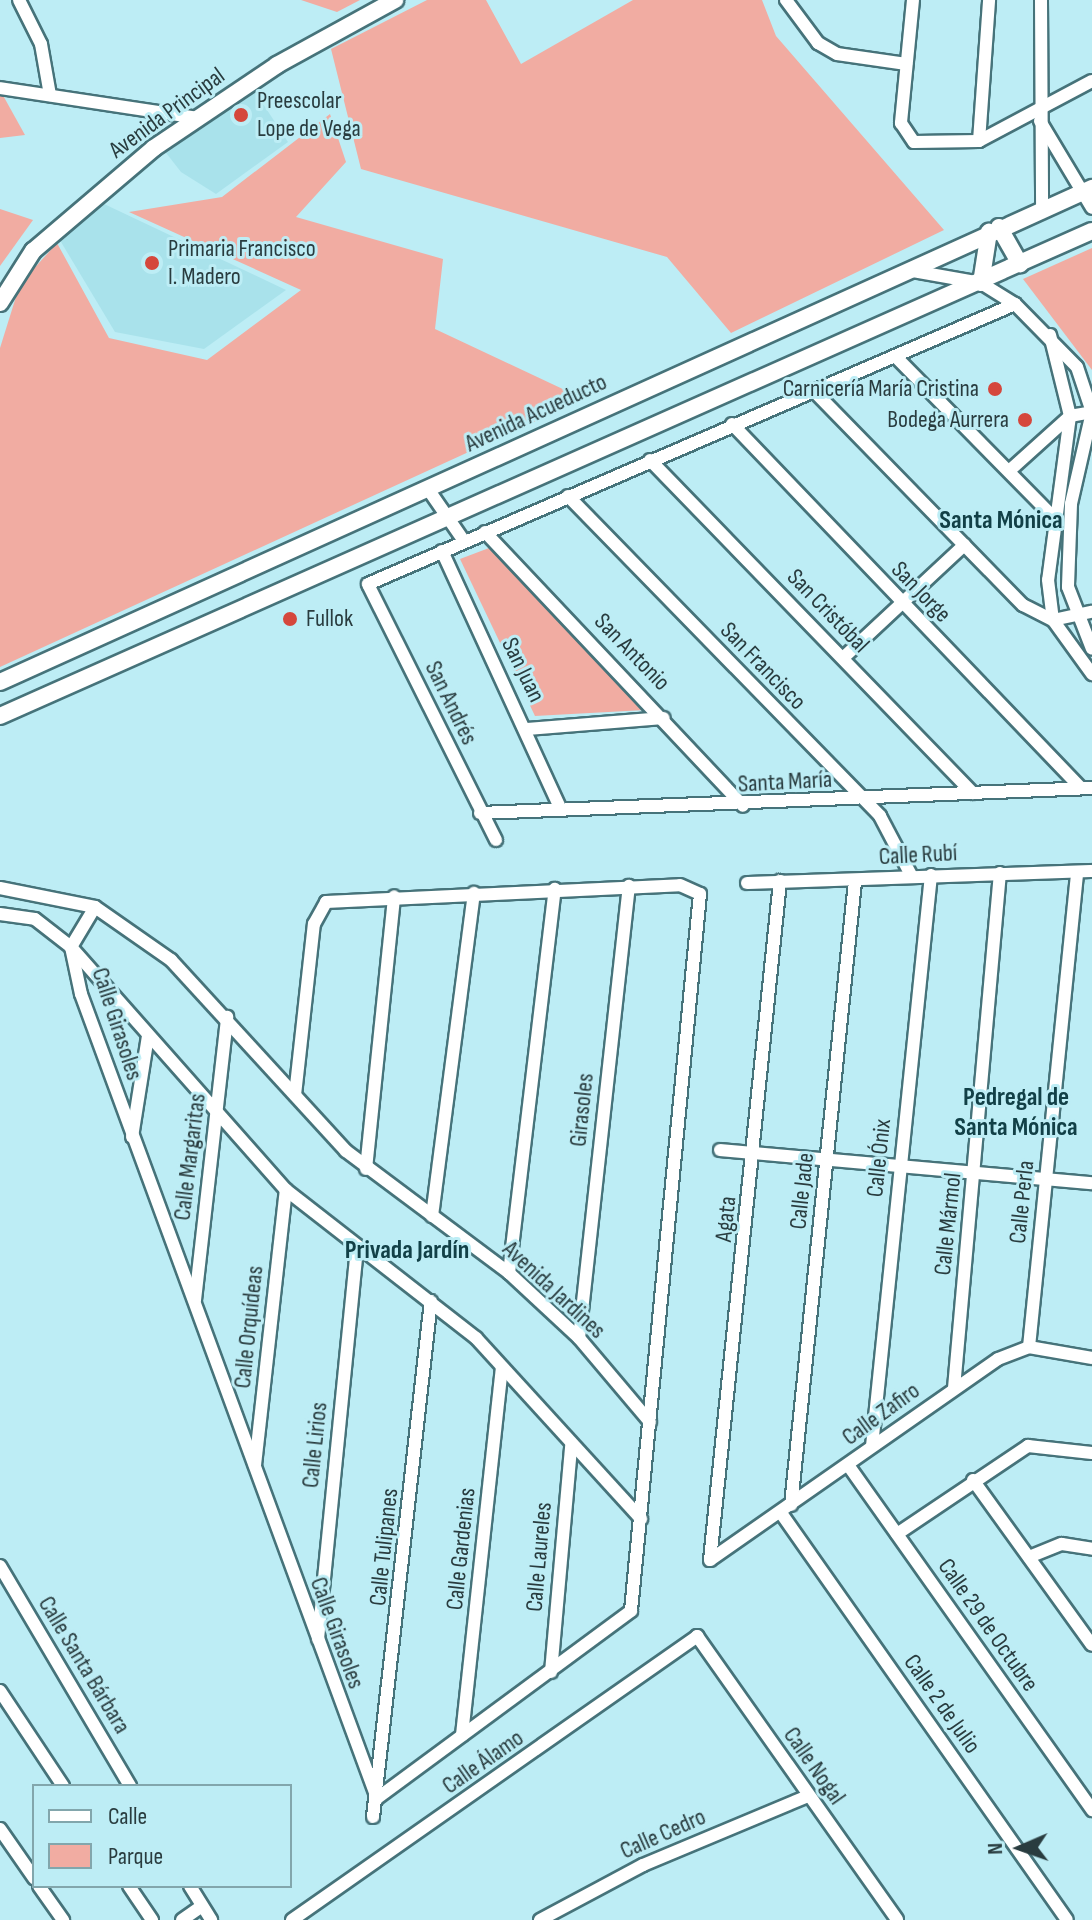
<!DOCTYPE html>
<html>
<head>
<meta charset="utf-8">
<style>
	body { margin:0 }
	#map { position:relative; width:1092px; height:1920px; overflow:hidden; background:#bdedf5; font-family:"Sofia Sans Condensed",sans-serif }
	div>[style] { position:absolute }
	.built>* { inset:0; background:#a9e2eb }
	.green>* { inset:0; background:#f1aca2 }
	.roads { filter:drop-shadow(2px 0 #46737a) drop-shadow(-2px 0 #46737a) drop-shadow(0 2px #46737a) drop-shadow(0 -2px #46737a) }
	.minor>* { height:12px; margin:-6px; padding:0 6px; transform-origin:6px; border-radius:6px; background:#fff }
	.tertiary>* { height:16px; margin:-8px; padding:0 8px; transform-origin:8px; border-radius:8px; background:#fff }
	.dots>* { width:22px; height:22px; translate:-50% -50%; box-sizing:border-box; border:4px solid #bdedf5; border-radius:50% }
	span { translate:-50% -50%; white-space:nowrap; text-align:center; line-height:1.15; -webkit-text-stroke:6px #bdedf5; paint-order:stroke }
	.poi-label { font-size:24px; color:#293c3f }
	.left { translate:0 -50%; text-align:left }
	.right { translate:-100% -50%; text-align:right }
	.street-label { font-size:24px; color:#293c3f }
	.neighbourhood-label { font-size:26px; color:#124047; font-weight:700 }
	.legend { position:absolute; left:32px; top:1784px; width:260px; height:104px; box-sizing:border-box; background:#bdedf5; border:2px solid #82a6ac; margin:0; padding:10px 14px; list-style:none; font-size:24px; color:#293c3f }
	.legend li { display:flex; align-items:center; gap:16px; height:40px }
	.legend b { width:40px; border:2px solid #82a6ac }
	.north { position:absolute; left:980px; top:1808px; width:80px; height:80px; -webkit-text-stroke:6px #bdedf5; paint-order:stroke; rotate:268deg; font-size:22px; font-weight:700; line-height:32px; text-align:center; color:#293c3f }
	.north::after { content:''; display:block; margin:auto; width:28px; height:36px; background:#293c3f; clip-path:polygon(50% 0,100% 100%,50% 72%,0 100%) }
</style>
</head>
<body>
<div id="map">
	<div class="built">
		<div style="clip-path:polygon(252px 87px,288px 142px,216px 194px,181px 172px,163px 149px)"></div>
		<div style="clip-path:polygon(102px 203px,286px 290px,204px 349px,115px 332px,58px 237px)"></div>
	</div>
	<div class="green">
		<div style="clip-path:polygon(301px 0,360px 0,337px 12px)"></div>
		<div style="clip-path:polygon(427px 0,486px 0,521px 64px,633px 0,762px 0,776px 36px,944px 230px,731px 333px,667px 257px,361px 169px,331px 49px)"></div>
		<div style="clip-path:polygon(0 90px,25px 135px,0 138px)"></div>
		<div style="clip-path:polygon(330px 114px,346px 162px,296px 217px,443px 259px,435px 329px,584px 399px,0 667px,0 348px,20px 284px,57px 243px,109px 338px,207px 360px,301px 290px,129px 212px,222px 197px)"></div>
		<div style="clip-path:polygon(0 209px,33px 220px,0 266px)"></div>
		<div style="clip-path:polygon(1092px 248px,1092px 370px,1023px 279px)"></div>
		<div style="clip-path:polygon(489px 548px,645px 710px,535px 716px,460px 559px)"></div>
	</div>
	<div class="roads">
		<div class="minor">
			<div style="left:19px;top:0;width:49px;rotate:63.4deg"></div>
			<div style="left:41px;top:44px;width:52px;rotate:80deg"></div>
			<div style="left:786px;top:0;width:54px;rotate:53.3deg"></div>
			<div style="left:818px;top:43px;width:22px;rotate:30deg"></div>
			<div style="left:837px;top:54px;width:70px;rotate:8.2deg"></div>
			<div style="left:913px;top:0;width:124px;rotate:95.6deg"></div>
			<div style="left:901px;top:123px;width:23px;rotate:56deg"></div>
			<div style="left:914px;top:142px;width:65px;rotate:-0.9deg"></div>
			<div style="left:979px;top:141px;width:128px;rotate:-28deg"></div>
			<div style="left:1041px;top:0;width:207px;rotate:89.7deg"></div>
			<div style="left:0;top:88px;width:201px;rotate:8.6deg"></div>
			<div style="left:1040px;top:121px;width:101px;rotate:59.1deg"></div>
			<div style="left:979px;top:141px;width:141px;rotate:-85.9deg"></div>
			<div style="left:913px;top:271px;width:69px;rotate:10deg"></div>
			<div style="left:981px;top:283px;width:40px;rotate:32deg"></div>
			<div style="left:1015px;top:304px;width:88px;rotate:45.5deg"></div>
			<div style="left:1077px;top:367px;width:47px;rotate:71.6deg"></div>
			<div style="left:1092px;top:412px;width:94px;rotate:102.9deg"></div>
			<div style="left:1071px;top:504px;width:83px;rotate:92.1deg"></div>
			<div style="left:1068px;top:587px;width:66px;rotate:68.8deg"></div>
			<div style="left:1050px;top:335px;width:83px;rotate:76.1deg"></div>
			<div style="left:1070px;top:416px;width:165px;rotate:97.6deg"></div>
			<div style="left:1048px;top:580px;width:40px;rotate:82.9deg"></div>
			<div style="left:1053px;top:620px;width:67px;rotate:54.2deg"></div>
			<div style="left:895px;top:356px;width:223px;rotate:45.5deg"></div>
			<div style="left:812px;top:389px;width:302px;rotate:45.7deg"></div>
			<div style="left:1023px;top:605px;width:34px;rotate:27deg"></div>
			<div style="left:1053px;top:620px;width:40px;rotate:-12deg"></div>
			<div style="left:732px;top:424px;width:503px;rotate:46.21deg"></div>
			<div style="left:650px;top:460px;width:464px;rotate:45.9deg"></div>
			<div style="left:1009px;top:471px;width:82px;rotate:-42deg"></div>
			<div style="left:1070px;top:416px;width:22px;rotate:-10deg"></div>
			<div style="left:428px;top:489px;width:63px;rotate:55.3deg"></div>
			<div style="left:568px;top:496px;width:447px;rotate:45.7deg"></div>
			<div style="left:880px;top:816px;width:67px;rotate:62.3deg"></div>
			<div style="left:485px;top:532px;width:376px;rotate:46.7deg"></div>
			<div style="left:442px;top:551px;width:285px;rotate:65.3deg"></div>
			<div style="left:843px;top:658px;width:166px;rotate:-43deg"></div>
			<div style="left:527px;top:729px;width:137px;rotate:-4.6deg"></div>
			<div style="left:480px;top:813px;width:613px;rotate:-2.34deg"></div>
			<div style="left:496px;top:840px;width:286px;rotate:-116.6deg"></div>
			<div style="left:368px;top:584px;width:705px;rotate:-23.4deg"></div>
			<div style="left:747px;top:883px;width:345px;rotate:-2deg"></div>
			<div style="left:0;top:888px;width:97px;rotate:11.3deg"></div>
			<div style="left:95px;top:907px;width:93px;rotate:34.9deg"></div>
			<div style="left:171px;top:960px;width:259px;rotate:47.5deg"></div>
			<div style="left:346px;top:1151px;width:204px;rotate:36.8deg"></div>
			<div style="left:509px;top:1273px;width:96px;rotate:42.9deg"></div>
			<div style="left:579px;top:1338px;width:110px;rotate:49.8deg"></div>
			<div style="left:95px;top:907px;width:47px;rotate:121deg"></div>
			<div style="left:71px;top:947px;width:48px;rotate:78deg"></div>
			<div style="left:81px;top:994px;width:857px;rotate:69.79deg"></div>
			<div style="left:0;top:914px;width:35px;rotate:8deg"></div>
			<div style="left:35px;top:919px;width:46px;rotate:37.9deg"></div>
			<div style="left:71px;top:947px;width:324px;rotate:48.5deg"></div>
			<div style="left:286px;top:1190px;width:241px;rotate:37.9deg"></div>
			<div style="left:476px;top:1338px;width:245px;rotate:47.6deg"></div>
			<div style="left:295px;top:1095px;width:172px;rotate:-83.7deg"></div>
			<div style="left:314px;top:924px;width:25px;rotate:-61deg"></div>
			<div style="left:326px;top:902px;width:354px;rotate:-2.7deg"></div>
			<div style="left:680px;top:885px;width:22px;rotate:24deg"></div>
			<div style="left:700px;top:894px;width:720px;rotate:95.5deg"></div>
			<div style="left:631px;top:1611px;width:315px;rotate:143.6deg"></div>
			<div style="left:132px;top:1137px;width:102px;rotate:-81deg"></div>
			<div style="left:720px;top:1150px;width:373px;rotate:5.1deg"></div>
			<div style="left:366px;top:1169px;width:274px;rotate:-84.1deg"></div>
			<div style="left:432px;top:1216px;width:326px;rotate:-82.6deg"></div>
			<div style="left:509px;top:1273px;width:387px;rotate:-83.2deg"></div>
			<div style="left:195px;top:1300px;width:285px;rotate:-83.5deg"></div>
			<div style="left:579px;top:1338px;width:455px;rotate:-83.7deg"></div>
			<div style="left:1029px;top:1347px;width:477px;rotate:-84.2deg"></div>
			<div style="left:954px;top:1388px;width:517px;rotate:-84.9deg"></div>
			<div style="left:872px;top:1446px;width:574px;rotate:-84.1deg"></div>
			<div style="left:255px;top:1465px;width:277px;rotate:-83.6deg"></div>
			<div style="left:848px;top:1465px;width:423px;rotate:54.7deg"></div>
			<div style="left:973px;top:1480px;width:203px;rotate:54.2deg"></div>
			<div style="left:791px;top:1505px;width:627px;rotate:-84.14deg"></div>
			<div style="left:781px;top:1513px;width:497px;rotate:54.9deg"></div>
			<div style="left:897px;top:1534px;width:158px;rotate:-33.9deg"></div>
			<div style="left:1028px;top:1446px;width:64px;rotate:6.2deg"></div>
			<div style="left:1029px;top:1557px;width:35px;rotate:-22deg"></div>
			<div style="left:1062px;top:1544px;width:30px;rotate:9deg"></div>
			<div style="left:710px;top:1560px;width:683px;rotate:-84.11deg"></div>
			<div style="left:710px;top:1560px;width:351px;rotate:-34.9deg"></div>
			<div style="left:998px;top:1359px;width:33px;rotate:-21deg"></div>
			<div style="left:1029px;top:1347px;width:64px;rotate:9.9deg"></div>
			<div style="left:0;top:1566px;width:256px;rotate:59.4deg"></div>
			<div style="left:318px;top:1639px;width:392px;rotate:-84.3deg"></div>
			<div style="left:551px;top:1672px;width:227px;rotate:-84.9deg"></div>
			<div style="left:0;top:1691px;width:114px;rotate:56.4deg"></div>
			<div style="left:462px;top:1735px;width:368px;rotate:-83.8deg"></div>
			<div style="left:373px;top:1817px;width:519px;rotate:-83.59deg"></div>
			<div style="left:0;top:1829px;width:60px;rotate:55.2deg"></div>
			<div style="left:39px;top:1886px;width:42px;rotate:54.8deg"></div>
			<div style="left:129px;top:1886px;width:41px;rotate:55.9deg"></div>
			<div style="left:190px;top:1886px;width:40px;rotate:58deg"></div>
			<div style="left:182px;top:1920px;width:24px;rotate:-35deg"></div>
			<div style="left:292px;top:1920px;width:495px;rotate:-35deg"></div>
			<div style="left:697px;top:1636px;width:347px;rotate:54.8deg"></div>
			<div style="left:540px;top:1920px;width:117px;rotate:-28.1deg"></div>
			<div style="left:643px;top:1865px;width:179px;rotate:-22.7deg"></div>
		</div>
		<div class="tertiary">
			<div style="left:999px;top:227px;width:43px;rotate:60.4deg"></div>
			<div style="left:981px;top:283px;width:52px;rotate:-81.1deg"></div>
			<div style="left:0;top:303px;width:62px;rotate:-57.6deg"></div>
			<div style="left:33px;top:251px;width:159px;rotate:-40.4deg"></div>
			<div style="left:154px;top:148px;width:148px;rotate:-34deg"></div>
			<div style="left:277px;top:65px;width:135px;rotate:-28.8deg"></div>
			<div style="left:0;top:682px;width:1199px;rotate:-24.34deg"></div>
			<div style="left:0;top:716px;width:1195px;rotate:-23.95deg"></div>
		</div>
	</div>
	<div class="dots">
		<div style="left:241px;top:115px;background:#d5473c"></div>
		<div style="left:152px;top:263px;background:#d5473c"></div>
		<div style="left:995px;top:389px;background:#d5473c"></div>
		<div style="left:1025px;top:420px;background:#d5473c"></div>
		<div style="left:290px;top:619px;background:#d5473c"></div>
	</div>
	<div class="poi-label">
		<span class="left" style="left:257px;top:115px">Preescolar<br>Lope de Vega</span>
		<span class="left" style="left:168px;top:263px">Primaria Francisco<br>I. Madero</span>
		<span class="right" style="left:979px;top:389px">Carnicería María Cristina</span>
		<span class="right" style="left:1009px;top:420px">Bodega Aurrera</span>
		<span class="left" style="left:306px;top:619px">Fullok</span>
	</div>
	<div class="street-label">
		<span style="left:167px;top:113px;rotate:-36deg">Avenida Principal</span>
		<span style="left:536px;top:413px;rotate:-25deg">Avenida Acueducto</span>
		<span style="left:921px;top:592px;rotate:46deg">San Jorge</span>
		<span style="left:828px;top:611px;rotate:46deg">San Cristóbal</span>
		<span style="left:632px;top:652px;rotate:46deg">San Antonio</span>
		<span style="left:763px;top:666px;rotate:46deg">San Francisco</span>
		<span style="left:523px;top:670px;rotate:64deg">San Juan</span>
		<span style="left:451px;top:703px;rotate:64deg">San Andrés</span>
		<span style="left:785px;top:782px;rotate:-3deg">Santa María</span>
		<span style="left:918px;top:855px;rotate:-3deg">Calle Rubí</span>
		<span style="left:117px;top:1024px;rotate:72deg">Calle Girasoles</span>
		<span style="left:582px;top:1110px;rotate:-84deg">Girasoles</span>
		<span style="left:190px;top:1157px;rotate:-83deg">Calle Margaritas</span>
		<span style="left:879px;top:1158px;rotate:-84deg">Calle Ónix</span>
		<span style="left:802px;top:1191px;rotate:-84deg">Calle Jade</span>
		<span style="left:1022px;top:1202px;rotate:-84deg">Calle Perla</span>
		<span style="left:726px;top:1219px;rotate:-84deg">Agata</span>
		<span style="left:948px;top:1224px;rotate:-84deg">Calle Mármol</span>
		<span style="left:554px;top:1290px;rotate:43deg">Avenida Jardines</span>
		<span style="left:249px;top:1327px;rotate:-84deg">Calle Orquídeas</span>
		<span style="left:881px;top:1414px;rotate:-36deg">Calle Zafiro</span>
		<span style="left:315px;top:1445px;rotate:-84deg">Calle Lirios</span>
		<span style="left:384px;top:1547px;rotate:-84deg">Calle Tulipanes</span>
		<span style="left:461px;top:1549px;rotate:-84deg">Calle Gardenias</span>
		<span style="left:539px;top:1557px;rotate:-85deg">Calle Laureles</span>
		<span style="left:988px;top:1625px;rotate:55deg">Calle 29 de Octubre</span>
		<span style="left:337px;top:1633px;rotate:70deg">Calle Girasoles</span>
		<span style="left:84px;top:1665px;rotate:59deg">Calle Santa Bárbara</span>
		<span style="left:942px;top:1704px;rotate:55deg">Calle 2 de Julio</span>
		<span style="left:483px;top:1762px;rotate:-35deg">Calle Álamo</span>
		<span style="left:814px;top:1766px;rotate:55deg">Calle Nogal</span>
		<span style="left:663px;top:1834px;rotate:-24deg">Calle Cedro</span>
	</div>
	<div class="neighbourhood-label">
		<span style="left:1001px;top:521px">Santa Mónica</span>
		<span style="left:1016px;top:1113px">Pedregal de<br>Santa Mónica</span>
		<span style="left:407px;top:1251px">Privada Jardín</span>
	</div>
	<ul class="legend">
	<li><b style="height:10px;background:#fff"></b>Calle</li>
	<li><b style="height:22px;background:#f1aca2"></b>Parque</li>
	</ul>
	<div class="north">N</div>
</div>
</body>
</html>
